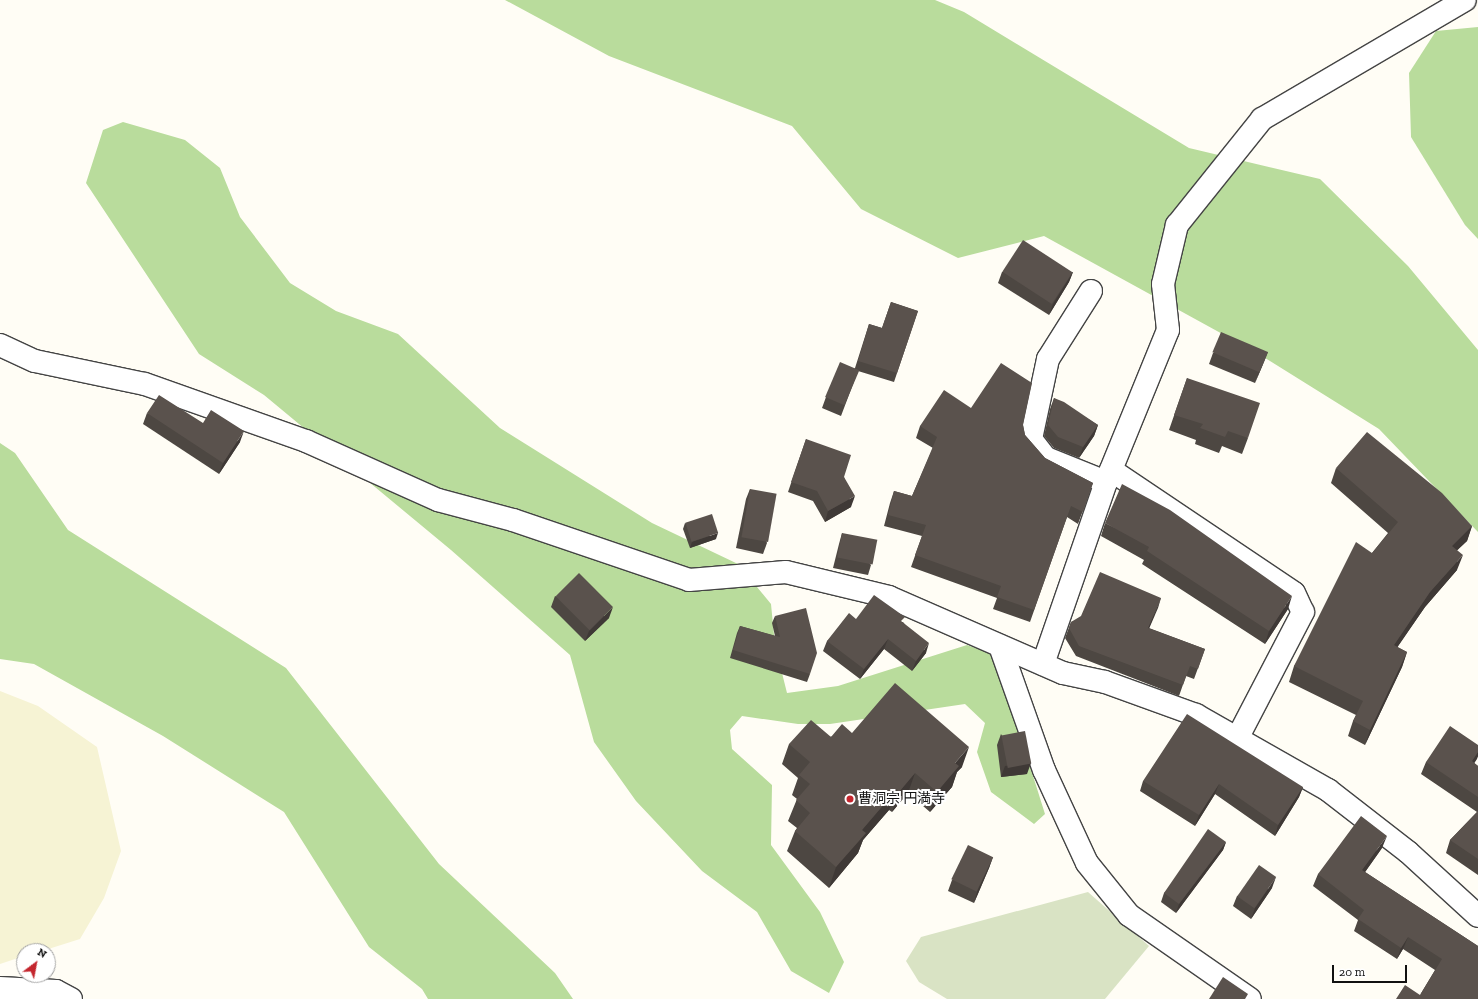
<!DOCTYPE html>
<html>
<head>
<meta charset="utf-8">
<style>
	body { margin:0 }
	#map { position:relative; width:1478px; height:999px; overflow:hidden; background:#fffdf5; font-family:"Zilla Slab","Noto Sans JP",serif }
	div>[style] { position:absolute }
	.farmland>* { inset:0; background:#f6f3d4 }
	.forest>* { inset:0; background:#b9dc9c }
	.cemetery>* { inset:0; background:#d9e3c4 }
	.roads { filter:drop-shadow(1px 0 #444) drop-shadow(-1px 0 #444) drop-shadow(0 1px #444) drop-shadow(0 -1px #444) }
	.minor>* { height:22px; margin:-11px; padding:0 11px; transform-origin:11px; border-radius:11px; background:#fff }
	.wall>* { inset:0; background:#4d4742 }
	.shaded-wall>* { inset:0; background:#3f3936 }
	.building>* { inset:0; background:#5a524d; transform-origin:0 0 }
	.dots>* { width:11px; height:11px; translate:-50% -50%; box-sizing:border-box; border:2px solid #fff; border-radius:50% }
	span { translate:-50% -50%; white-space:nowrap; text-align:center; line-height:1.15; -webkit-text-stroke:4px #fff; paint-order:stroke }
	.poi-label { font-size:14px; color:#111 }
	.left { translate:0 -50%; text-align:left }
	.north { position:absolute; left:16px; top:943px; width:40px; height:40px; box-sizing:border-box; background:#fff; border:1px solid #a0a0a0; border-radius:50%; rotate:32deg; font-size:11px; font-weight:700; line-height:16px; text-align:center; color:#111 }
	.north::after { content:''; display:block; margin:auto; width:14px; height:18px; background:#c4262e; clip-path:polygon(50% 0,100% 100%,50% 72%,0 100%) }
	.scale { position:absolute; left:1332px; top:965px; width:75px; height:18px; box-sizing:border-box; border:2px solid #111; border-top:0; padding-left:5px; font-size:12px; line-height:14px; white-space:nowrap; color:#111; -webkit-text-stroke:3px #fff; paint-order:stroke }
</style>
</head>
<body>
<div id="map">
	<div class="farmland">
		<div style="clip-path:polygon(0 691px,38px 706px,97px 747px,121px 851px,104px 898px,80px 939px,42px 951px,24px 951px,24px 956px,0 964px)"></div>
	</div>
	<div class="forest">
		<div style="clip-path:polygon(505px 0,935px 0,964px 12px,1189px 148px,1320px 179px,1408px 266px,1478px 350px,1478px 532px,1379px 429px,1257px 353px,1044px 236px,958px 258px,861px 209px,792px 126px,609px 56px)"></div>
		<div style="clip-path:polygon(1478px 27px,1478px 239px,1465px 225px,1411px 137px,1409px 73px,1436px 31px)"></div>
		<div style="clip-path:polygon(123px 122px,185px 140px,220px 168px,240px 217px,290px 283px,336px 311px,398px 334px,500px 428px,652px 523px,738px 564px,771px 604px,775px 645px,787px 693px,838px 686px,967px 645px,995px 655px,1045px 814px,1034px 824px,991px 792px,977px 752px,985px 723px,965px 704px,830px 724px,798px 724px,742px 716px,730px 730px,732px 749px,772px 785px,771px 845px,820px 912px,844px 962px,829px 993px,791px 971px,757px 912px,702px 871px,636px 801px,594px 742px,570px 655px,451px 550px,264px 395px,199px 354px,86px 183px,103px 130px)"></div>
		<div style="clip-path:polygon(0 443px,15px 453px,68px 530px,286px 668px,439px 864px,555px 973px,573px 999px,428px 999px,422px 989px,369px 947px,284px 812px,163px 736px,34px 664px,0 659px)"></div>
	</div>
	<div class="cemetery">
		<div style="clip-path:polygon(1088px 892px,1149px 946px,1105px 999px,947px 999px,919px 982px,906px 961px,921px 937px)"></div>
	</div>
	<div class="roads">
		<div class="minor">
			<div style="left:1091px;top:291px;width:80px;rotate:122.3deg"></div>
			<div style="left:1048px;top:359px;width:82px;rotate:102deg"></div>
			<div style="left:1031px;top:439px;width:24px;rotate:52deg"></div>
			<div style="left:1046px;top:458px;width:65px;rotate:21.8deg"></div>
			<div style="left:0;top:345px;width:38px;rotate:25deg"></div>
			<div style="left:35px;top:361px;width:112px;rotate:11.8deg"></div>
			<div style="left:145px;top:384px;width:171px;rotate:19.5deg"></div>
			<div style="left:306px;top:441px;width:145px;rotate:24.1deg"></div>
			<div style="left:438px;top:500px;width:78px;rotate:14.9deg"></div>
			<div style="left:513px;top:520px;width:186px;rotate:18.8deg"></div>
			<div style="left:689px;top:580px;width:97px;rotate:-4.7deg"></div>
			<div style="left:786px;top:572px;width:106px;rotate:13.6deg"></div>
			<div style="left:889px;top:597px;width:190px;rotate:23.6deg"></div>
			<div style="left:1063px;top:673px;width:43px;rotate:12.1deg"></div>
			<div style="left:1105px;top:682px;width:97px;rotate:19.9deg"></div>
			<div style="left:1196px;top:715px;width:152px;rotate:29.6deg"></div>
			<div style="left:1328px;top:790px;width:101px;rotate:37.8deg"></div>
			<div style="left:1408px;top:852px;width:95px;rotate:42.4deg"></div>
			<div style="left:1111px;top:470px;width:220px;rotate:33.9deg"></div>
			<div style="left:1294px;top:593px;width:21px;rotate:65deg"></div>
			<div style="left:1303px;top:612px;width:143px;rotate:117.5deg"></div>
			<div style="left:1000px;top:646px;width:132px;rotate:70.5deg"></div>
			<div style="left:1044px;top:770px;width:102px;rotate:65.2deg"></div>
			<div style="left:1087px;top:863px;width:67px;rotate:51.1deg"></div>
			<div style="left:1129px;top:915px;width:147px;rotate:34.8deg"></div>
			<div style="left:1043px;top:664px;width:193px;rotate:-70.9deg"></div>
			<div style="left:1106px;top:482px;width:164px;rotate:-67.8deg"></div>
			<div style="left:1168px;top:330px;width:46px;rotate:-96.2deg"></div>
			<div style="left:1163px;top:284px;width:61px;rotate:-76.7deg"></div>
			<div style="left:1177px;top:225px;width:136px;rotate:-51.3deg"></div>
			<div style="left:1262px;top:119px;width:235px;rotate:-30.4deg"></div>
			<div style="left:0;top:988px;width:56px;rotate:3.1deg"></div>
			<div style="left:56px;top:991px;width:17px;rotate:28deg"></div>
		</div>
	</div>
	<div class="wall">
		<div style="clip-path:polygon(1002px 272px,1073px 272px,1069px 282px,1049px 315px,998px 283px)"></div>
		<div style="clip-path:polygon(891px 302px,918px 311px,894px 382px,858px 371px,841px 416px,822px 408px,826px 397px,855px 368px,869px 324px,882px 328px)"></div>
		<div style="clip-path:polygon(1268px 352px,1255px 383px,1209px 364px,1213px 353px)"></div>
		<div style="clip-path:polygon(1187px 378px,1248px 438px,1242px 454px,1222px 446px,1219px 453px,1195px 444px,1196px 440px,1169px 430px)"></div>
		<div style="clip-path:polygon(1054px 398px,1098px 425px,1094px 436px,1079px 458px,1054px 448px,1044px 436px,1050px 409px)"></div>
		<div style="clip-path:polygon(971px 408px,1023px 425px,1025px 435px,1045px 458px,1093px 483px,1078px 524px,1067px 517px,1030px 622px,993px 609px,997px 598px,911px 567px,922px 536px,884px 526px,890px 503px,894px 491px,912px 496px,933px 448px,916px 438px,920px 426px)"></div>
		<div style="clip-path:polygon(147px 413px,240px 442px,219px 474px,143px 424px)"></div>
		<div style="clip-path:polygon(806px 439px,844px 477px,851px 507px,825px 522px,813px 501px,788px 492px)"></div>
		<div style="clip-path:polygon(1336px 468px,1472px 526px,1467px 541px,1457px 550px,1457px 570px,1425px 607px,1397px 647px,1407px 652px,1402px 667px,1365px 745px,1348px 736px,1353px 721px,1356px 715px,1289px 682px,1294px 666px,1372px 553px,1388px 533px,1331px 483px)"></div>
		<div style="clip-path:polygon(750px 489px,767px 543px,763px 554px,736px 548px,746px 499px)"></div>
		<div style="clip-path:polygon(685px 523px,716px 539px,690px 548px,683px 529px)"></div>
		<div style="clip-path:polygon(1105px 523px,1288px 609px,1265px 644px,1142px 564px,1144px 560px,1101px 536px)"></div>
		<div style="clip-path:polygon(842px 533px,871px 565px,868px 575px,833px 568px,839px 544px)"></div>
		<div style="clip-path:polygon(555px 596px,609px 618px,585px 641px,551px 607px)"></div>
		<div style="clip-path:polygon(1161px 598px,1149px 628px,1205px 649px,1194px 679px,1186px 676px,1179px 696px,1076px 656px,1065px 638px,1071px 622px)"></div>
		<div style="clip-path:polygon(775px 616px,810px 674px,807px 682px,730px 658px,737px 633px,740px 626px,775px 636px,772px 623px)"></div>
		<div style="clip-path:polygon(856px 619px,903px 622px,926px 653px,912px 671px,884px 649px,860px 679px,823px 651px,827px 641px)"></div>
		<div style="clip-path:polygon(852px 733px,962px 767px,957px 772px,952px 787px,930px 812px,908px 793px,892px 812px,889px 810px,863px 840px,858px 853px,829px 888px,787px 851px,795px 831px,797px 828px,788px 821px,797px 799px,792px 795px,798px 778px,782px 764px,789px 744px)"></div>
		<div style="clip-path:polygon(1001px 734px,1027px 774px,1001px 777px,997px 745px)"></div>
		<div style="clip-path:polygon(1478px 745px,1478px 756px,1474px 763px,1478px 766px,1478px 875px,1446px 853px,1450px 840px,1477px 812px,1421px 774px,1426px 762px)"></div>
		<div style="clip-path:polygon(1143px 781px,1303px 787px,1299px 797px,1275px 836px,1215px 794px,1195px 826px,1140px 791px)"></div>
		<div style="clip-path:polygon(1226px 842px,1223px 850px,1176px 913px,1161px 902px,1164px 893px)"></div>
		<div style="clip-path:polygon(1382px 848px,1365px 872px,1478px 946px,1420px 995px,1435px 970px,1403px 949px,1397px 959px,1354px 931px,1358px 920px,1313px 886px,1318px 874px)"></div>
		<div style="clip-path:polygon(993px 857px,989px 868px,974px 903px,948px 891px,952px 880px)"></div>
		<div style="clip-path:polygon(1272px 888px,1251px 919px,1233px 906px,1237px 896px)"></div>
	</div>
	<div class="shaded-wall">
		<div style="clip-path:polygon(1073px 272px,1069px 282px,1049px 315px,1053px 304px)"></div>
		<div style="clip-path:polygon(1268px 352px,1264px 362px,1255px 383px,1259px 372px)"></div>
		<div style="clip-path:polygon(1098px 425px,1094px 436px,1079px 458px,1083px 447px)"></div>
		<div style="clip-path:polygon(244px 431px,240px 442px,219px 474px,223px 463px)"></div>
		<div style="clip-path:polygon(855px 496px,851px 507px,825px 522px,828px 511px)"></div>
		<div style="clip-path:polygon(1472px 526px,1467px 541px,1446px 561px,1452px 546px)"></div>
		<div style="clip-path:polygon(718px 533px,716px 539px,690px 548px,692px 542px)"></div>
		<div style="clip-path:polygon(1463px 555px,1457px 570px,1425px 607px,1388px 661px,1394px 645px,1430px 592px)"></div>
		<div style="clip-path:polygon(1292px 596px,1288px 609px,1265px 644px,1269px 631px)"></div>
		<div style="clip-path:polygon(1161px 598px,1158px 608px,1145px 638px,1148px 628px)"></div>
		<div style="clip-path:polygon(613px 607px,609px 618px,585px 641px,589px 631px)"></div>
		<div style="clip-path:polygon(888px 639px,884px 649px,860px 679px,864px 669px)"></div>
		<div style="clip-path:polygon(929px 643px,926px 653px,912px 671px,916px 661px)"></div>
		<div style="clip-path:polygon(1407px 652px,1402px 667px,1365px 745px,1370px 730px)"></div>
		<div style="clip-path:polygon(969px 747px,962px 767px,957px 772px,952px 787px,930px 812px,937px 792px,955px 763px)"></div>
		<div style="clip-path:polygon(1478px 752px,1478px 756px,1477px 759px,1467px 774px,1472px 761px)"></div>
		<div style="clip-path:polygon(1031px 763px,1027px 774px,1001px 777px,1005px 766px)"></div>
		<div style="clip-path:polygon(915px 773px,908px 793px,892px 812px,899px 792px)"></div>
		<div style="clip-path:polygon(1219px 784px,1215px 794px,1195px 826px,1199px 815px)"></div>
		<div style="clip-path:polygon(1303px 787px,1299px 797px,1275px 836px,1278px 825px)"></div>
		<div style="clip-path:polygon(897px 789px,889px 810px,863px 840px,858px 853px,829px 888px,836px 867px,862px 830px)"></div>
		<div style="clip-path:polygon(1387px 836px,1382px 848px,1358px 882px,1362px 870px)"></div>
		<div style="clip-path:polygon(1226px 842px,1223px 850px,1176px 913px,1179px 904px)"></div>
		<div style="clip-path:polygon(993px 857px,989px 868px,974px 903px,977px 892px)"></div>
		<div style="clip-path:polygon(1276px 877px,1272px 888px,1251px 919px,1255px 908px)"></div>
		<div style="clip-path:polygon(1408px 937px,1403px 949px,1397px 959px,1401px 948px)"></div>
	</div>
	<div class="building">
		<div style="left:1023px;top:240px;width:59px;height:38px;rotate:33deg"></div>
		<div style="clip-path:polygon(891px 302px,918px 311px,897px 373px,858px 361px,869px 324px,882px 328px)"></div>
		<div style="left:1221px;top:332px;width:51px;height:22px;rotate:23deg"></div>
		<div style="left:840px;top:362px;width:21px;height:38px;rotate:23deg"></div>
		<div style="clip-path:polygon(1001px 363px,1032px 383px,1023px 425px,1025px 435px,1045px 458px,1093px 483px,1083px 512px,1071px 506px,1034px 610px,997px 597px,1001px 586px,915px 555px,926px 525px,888px 515px,894px 491px,912px 496px,937px 437px,920px 426px,944px 390px,971px 408px)"></div>
		<div style="clip-path:polygon(1187px 378px,1260px 403px,1248px 438px,1228px 431px,1225px 437px,1200px 428px,1203px 424px,1174px 415px)"></div>
		<div style="clip-path:polygon(159px 395px,203px 423px,211px 410px,244px 431px,223px 463px,147px 413px)"></div>
		<div style="clip-path:polygon(1054px 398px,1064px 402px,1098px 425px,1083px 447px,1058px 437px,1048px 425px)"></div>
		<div style="clip-path:polygon(1367px 432px,1442px 493px,1472px 526px,1452px 546px,1463px 555px,1430px 592px,1394px 645px,1407px 652px,1370px 730px,1353px 721px,1363px 701px,1294px 666px,1356px 542px,1372px 553px,1398px 522px,1336px 468px)"></div>
		<div style="clip-path:polygon(806px 439px,851px 455px,844px 477px,855px 496px,828px 511px,817px 491px,791px 482px)"></div>
		<div style="clip-path:polygon(1122px 484px,1170px 510px,1292px 596px,1269px 631px,1147px 551px,1149px 547px,1105px 523px)"></div>
		<div style="left:750px;top:489px;width:27px;height:49px;rotate:10deg"></div>
		<div style="left:712px;top:514px;width:20px;height:28px;rotate:72deg"></div>
		<div style="left:842px;top:533px;width:36px;height:25px;rotate:11deg"></div>
		<div style="clip-path:polygon(1100px 572px,1161px 598px,1148px 628px,1205px 649px,1198px 669px,1190px 666px,1183px 685px,1079px 646px,1069px 628px,1071px 622px,1081px 616px)"></div>
		<div style="left:579px;top:573px;width:48px;height:33px;rotate:45deg"></div>
		<div style="clip-path:polygon(874px 595px,905px 617px,901px 621px,929px 643px,916px 661px,888px 639px,864px 669px,827px 641px,849px 613px,856px 619px)"></div>
		<div style="clip-path:polygon(806px 608px,817px 653px,810px 674px,733px 650px,740px 626px,780px 637px,775px 616px)"></div>
		<div style="clip-path:polygon(895px 683px,969px 747px,955px 763px,959px 766px,937px 792px,915px 773px,899px 792px,897px 789px,862px 830px,866px 833px,836px 867px,795px 831px,810px 813px,796px 800px,810px 784px,799px 775px,810px 762px,789px 744px,811px 720px,831px 737px,842px 724px,852px 733px)"></div>
		<div style="clip-path:polygon(1187px 714px,1303px 787px,1278px 825px,1219px 784px,1199px 815px,1143px 781px)"></div>
		<div style="clip-path:polygon(1450px 726px,1478px 745px,1478px 752px,1472px 761px,1478px 766px,1478px 797px,1426px 762px)"></div>
		<div style="left:1025px;top:731px;width:33px;height:24px;rotate:79deg"></div>
		<div style="clip-path:polygon(1478px 811px,1478px 859px,1450px 840px)"></div>
		<div style="clip-path:polygon(1361px 816px,1387px 836px,1362px 870px,1478px 946px,1478px 999px,1396px 999px,1405px 985px,1420px 995px,1442px 959px,1408px 937px,1401px 948px,1358px 919px,1364px 910px,1318px 874px)"></div>
		<div style="clip-path:polygon(1208px 829px,1226px 842px,1179px 904px,1164px 893px)"></div>
		<div style="left:968px;top:845px;width:28px;height:38px;rotate:26deg"></div>
		<div style="left:1259px;top:865px;width:21px;height:38px;rotate:35deg"></div>
		<div style="clip-path:polygon(1223px 977px,1248px 994px,1245px 999px,1209px 999px)"></div>
	</div>
	<div class="dots">
		<div style="left:850px;top:799px;background:#c4262e"></div>
	</div>
	<div class="poi-label">
		<span class="left" style="left:858px;top:799px">曹洞宗 円満寺</span>
	</div>
	<div class="north">N</div>
	<div class="scale">20 m</div>
</div>
</body>
</html>
